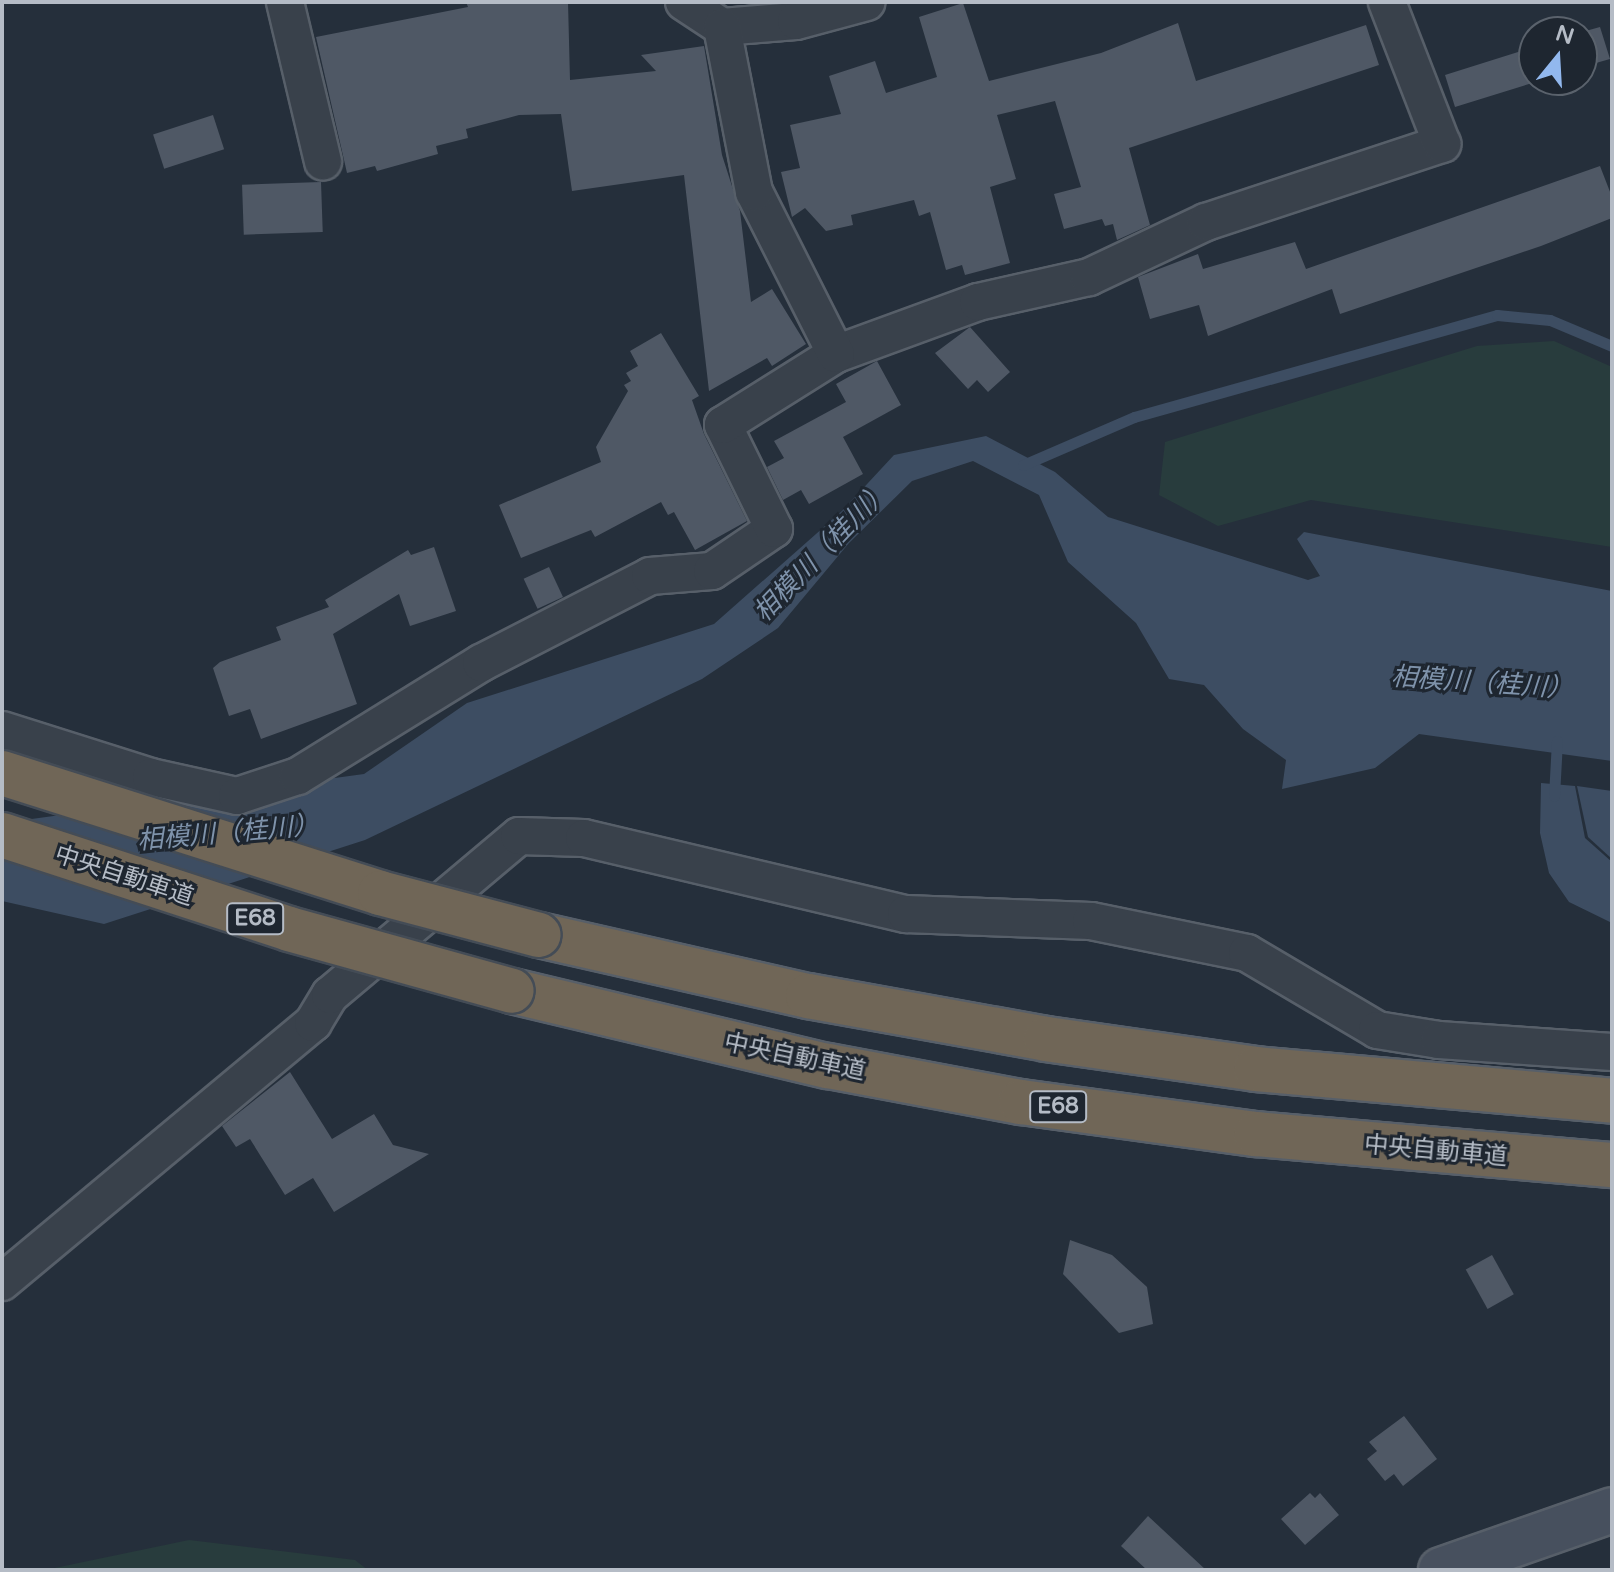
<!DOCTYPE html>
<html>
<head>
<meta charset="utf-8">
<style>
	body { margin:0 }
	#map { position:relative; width:1614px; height:1572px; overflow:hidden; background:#252f3b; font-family:"Varela Round","Noto Sans JP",sans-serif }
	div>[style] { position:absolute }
	.green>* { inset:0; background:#283c3d }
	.water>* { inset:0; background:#3d4d62 }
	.stream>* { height:11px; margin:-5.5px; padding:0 5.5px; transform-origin:5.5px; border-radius:5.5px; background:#3d4d62 }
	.building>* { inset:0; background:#4f5865; transform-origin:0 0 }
	.roads { filter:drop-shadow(2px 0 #575f69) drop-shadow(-2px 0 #575f69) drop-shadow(0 2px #575f69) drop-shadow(0 -2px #575f69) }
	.street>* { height:36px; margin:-18px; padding:0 18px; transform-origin:18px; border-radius:18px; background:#39414b }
	.secondary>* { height:44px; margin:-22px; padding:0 22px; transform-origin:22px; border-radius:22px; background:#47505e }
	.highway>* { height:44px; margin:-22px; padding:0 22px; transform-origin:22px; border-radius:22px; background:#706657 }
	.bridges { filter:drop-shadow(2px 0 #444c56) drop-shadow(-2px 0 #444c56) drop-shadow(0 2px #444c56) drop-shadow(0 -2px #444c56) }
	.highway-bridge>* { height:44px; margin:-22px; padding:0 22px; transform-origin:22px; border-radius:22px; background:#706657 }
	span { translate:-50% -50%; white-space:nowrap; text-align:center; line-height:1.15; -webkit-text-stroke:6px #1e2630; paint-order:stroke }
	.shield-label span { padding:2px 6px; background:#1e2630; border:2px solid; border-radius:6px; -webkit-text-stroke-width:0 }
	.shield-label { font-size:22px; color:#b5bcc6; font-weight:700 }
	.street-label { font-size:24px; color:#b5bcc6 }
	.water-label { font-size:26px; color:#7f93ab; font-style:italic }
	.frame { position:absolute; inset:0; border:4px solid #b5bcc6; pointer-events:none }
	.north { position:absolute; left:1518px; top:16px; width:80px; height:80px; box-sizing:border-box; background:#1e2630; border:2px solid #5a626c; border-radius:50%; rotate:18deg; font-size:22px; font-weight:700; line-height:32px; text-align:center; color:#b5bcc6 }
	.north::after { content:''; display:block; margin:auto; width:28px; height:36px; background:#92b8ee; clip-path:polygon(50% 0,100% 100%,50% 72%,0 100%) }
</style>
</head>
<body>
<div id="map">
	<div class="green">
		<div style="clip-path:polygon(1554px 341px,1612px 367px,1612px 547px,1311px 500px,1218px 526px,1159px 495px,1165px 442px,1477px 346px)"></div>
		<div style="clip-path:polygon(189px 1540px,355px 1560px,368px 1570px,45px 1570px)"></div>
	</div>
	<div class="water">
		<div style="clip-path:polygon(986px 436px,1055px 472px,1108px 517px,1308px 580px,1320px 576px,1297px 539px,1304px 532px,1612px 591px,1612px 761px,1419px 734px,1375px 768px,1282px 789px,1286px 760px,1243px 729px,1204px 685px,1169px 679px,1136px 623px,1068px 562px,1039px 495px,973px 461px,912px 481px,849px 543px,778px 628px,702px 679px,365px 840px,104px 924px,2px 901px,2px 823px,364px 774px,467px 703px,714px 624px,842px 511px,894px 455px)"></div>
		<div style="clip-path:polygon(1541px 783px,1575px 786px,1585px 838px,1612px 862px,1612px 923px,1569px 902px,1549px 873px,1540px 833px)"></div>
		<div style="clip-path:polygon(1577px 786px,1612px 791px,1612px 859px,1588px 837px)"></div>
	</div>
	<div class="stream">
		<div style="left:1023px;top:465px;width:121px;rotate:-23.4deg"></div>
		<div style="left:1134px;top:417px;width:377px;rotate:-15.7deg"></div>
		<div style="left:1497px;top:315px;width:53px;rotate:5.4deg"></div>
		<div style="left:1550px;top:320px;width:67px;rotate:22.8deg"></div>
		<div style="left:1554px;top:796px;width:55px;rotate:-86.9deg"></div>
	</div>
	<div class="building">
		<div style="clip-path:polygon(466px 2px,568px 2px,570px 80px,656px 71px,641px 55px,704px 46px,722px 155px,740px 211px,751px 302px,772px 289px,806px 344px,772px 366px,767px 358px,709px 391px,684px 175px,572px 191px,561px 114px,519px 115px,466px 129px,468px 138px,436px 146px,438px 154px,377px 171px,375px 166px,347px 173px,316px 37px,468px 7px)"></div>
		<div style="clip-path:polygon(963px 3px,989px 81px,1101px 53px,1178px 23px,1196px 81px,1366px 25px,1379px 65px,1129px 148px,1150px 225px,1117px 240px,1113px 224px,1105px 226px,1102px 219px,1064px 229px,1054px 194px,1081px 187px,1055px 101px,997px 115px,1016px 179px,990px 187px,1010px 263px,965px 275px,962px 265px,946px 270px,930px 212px,919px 216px,914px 200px,851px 215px,853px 225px,826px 231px,805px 208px,792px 217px,781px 172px,800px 168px,790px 125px,841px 114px,829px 76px,875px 61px,886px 93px,937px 77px,919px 17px)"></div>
		<div style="clip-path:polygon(1600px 27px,1610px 59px,1582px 67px,1582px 32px)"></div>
		<div style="clip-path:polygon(1534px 47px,1534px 80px,1542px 80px,1455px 107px,1445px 75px)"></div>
		<div style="left:213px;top:115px;width:36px;height:63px;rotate:72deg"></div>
		<div style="clip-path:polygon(1600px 166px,1612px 197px,1612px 218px,1541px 246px,1340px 314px,1332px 289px,1208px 336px,1199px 305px,1150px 319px,1138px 277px,1198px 254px,1203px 269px,1295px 242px,1306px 269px)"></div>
		<div style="left:321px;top:182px;width:50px;height:79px;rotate:88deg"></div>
		<div style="clip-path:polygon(970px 327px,1010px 372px,988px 392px,977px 380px,968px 389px,935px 353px)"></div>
		<div style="clip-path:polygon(661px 333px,699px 396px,692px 400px,704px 434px,747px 521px,695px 550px,674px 512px,668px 515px,661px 502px,595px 537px,591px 530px,521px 558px,499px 505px,601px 462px,596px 447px,628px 391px,624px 385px,631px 381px,626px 373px,638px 366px,630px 351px)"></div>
		<div style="clip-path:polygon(877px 361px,901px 405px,843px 437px,863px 474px,809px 504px,801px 490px,783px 500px,767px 467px,784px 458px,774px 441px,846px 402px,836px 384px)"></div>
		<div style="clip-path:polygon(434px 547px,456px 611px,410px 626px,399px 594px,333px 634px,357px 704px,261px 739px,250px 709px,229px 716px,213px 668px,220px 662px,281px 640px,276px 627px,329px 607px,325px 600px,408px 550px,411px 555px)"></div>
		<div style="left:549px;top:567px;width:33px;height:28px;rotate:65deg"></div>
		<div style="clip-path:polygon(290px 1072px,332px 1139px,374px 1114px,393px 1145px,429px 1154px,334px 1212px,313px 1178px,285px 1195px,250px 1139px,236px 1147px,222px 1126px)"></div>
		<div style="clip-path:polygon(1070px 1240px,1112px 1255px,1147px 1287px,1153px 1324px,1119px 1333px,1063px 1274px)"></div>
		<div style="left:1492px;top:1255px;width:45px;height:30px;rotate:61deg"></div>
		<div style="clip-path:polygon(1404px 1416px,1437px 1459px,1403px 1486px,1394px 1474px,1385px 1481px,1367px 1459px,1377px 1451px,1369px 1442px)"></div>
		<div style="clip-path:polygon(1310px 1493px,1315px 1498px,1320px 1493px,1339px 1515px,1305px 1545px,1281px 1519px)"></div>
		<div style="clip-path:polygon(1148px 1516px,1206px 1570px,1147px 1570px,1121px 1546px)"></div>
	</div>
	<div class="roads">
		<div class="street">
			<div style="left:285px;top:2px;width:164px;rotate:76.6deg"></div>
			<div style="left:684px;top:2px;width:45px;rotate:33.3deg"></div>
			<div style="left:722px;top:27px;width:74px;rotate:-4.6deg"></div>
			<div style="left:796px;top:21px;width:73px;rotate:-15deg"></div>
			<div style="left:836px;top:354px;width:151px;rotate:-20.1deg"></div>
			<div style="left:978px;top:302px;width:114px;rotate:-12.7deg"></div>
			<div style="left:1089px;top:277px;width:129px;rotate:-25.2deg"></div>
			<div style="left:1206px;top:222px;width:249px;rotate:-18.3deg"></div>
			<div style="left:1442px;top:144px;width:152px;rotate:-111.2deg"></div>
			<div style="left:2px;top:730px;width:156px;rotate:17.5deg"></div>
			<div style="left:151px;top:777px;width:88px;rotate:12.5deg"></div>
			<div style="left:237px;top:796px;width:64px;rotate:-18.2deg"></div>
			<div style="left:298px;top:776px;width:215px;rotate:-31.7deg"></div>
			<div style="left:481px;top:663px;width:190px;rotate:-27.2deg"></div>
			<div style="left:650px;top:576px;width:62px;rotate:-4.6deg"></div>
			<div style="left:712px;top:571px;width:75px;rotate:-34.1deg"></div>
			<div style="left:774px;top:529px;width:116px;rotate:-116.1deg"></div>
			<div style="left:723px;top:425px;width:133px;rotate:-32.1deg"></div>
			<div style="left:836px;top:354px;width:182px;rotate:-116.8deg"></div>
			<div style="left:754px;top:192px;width:168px;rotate:-101deg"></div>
			<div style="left:2px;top:1282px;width:405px;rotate:-39.8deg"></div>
			<div style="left:313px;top:1023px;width:33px;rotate:-59deg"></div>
			<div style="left:330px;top:995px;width:247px;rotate:-40.1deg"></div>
			<div style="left:519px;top:836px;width:65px;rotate:1.8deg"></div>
			<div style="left:584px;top:838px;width:331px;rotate:13.3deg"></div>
			<div style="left:906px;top:914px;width:185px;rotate:2.2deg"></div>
			<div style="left:1091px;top:921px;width:159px;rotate:11.6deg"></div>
			<div style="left:1247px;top:953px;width:151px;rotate:30.6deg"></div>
			<div style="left:1377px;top:1030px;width:63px;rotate:9.2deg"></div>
			<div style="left:1439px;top:1040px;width:173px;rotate:4deg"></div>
		</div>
		<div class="secondary">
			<div style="left:1441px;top:1570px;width:181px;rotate:-19.3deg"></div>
		</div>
		<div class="highway">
			<div style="left:539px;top:935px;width:276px;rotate:12.8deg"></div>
			<div style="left:808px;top:996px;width:242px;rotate:10.2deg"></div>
			<div style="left:1046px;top:1039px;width:212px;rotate:8.1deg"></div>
			<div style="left:1256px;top:1069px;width:357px;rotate:5.1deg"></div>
			<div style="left:512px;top:991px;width:325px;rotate:13.4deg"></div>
			<div style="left:828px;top:1066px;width:196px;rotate:10.6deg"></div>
			<div style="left:1021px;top:1102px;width:237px;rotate:7.8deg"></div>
			<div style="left:1256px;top:1134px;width:357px;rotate:5deg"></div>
		</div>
	</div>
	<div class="bridges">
		<div class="highway-bridge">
			<div style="left:2px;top:773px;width:397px;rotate:17.6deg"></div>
			<div style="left:380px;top:893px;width:164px;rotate:14.8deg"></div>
			<div style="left:2px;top:835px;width:302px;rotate:18.1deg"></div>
			<div style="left:289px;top:929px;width:231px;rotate:15.5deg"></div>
		</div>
	</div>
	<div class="shield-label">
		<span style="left:255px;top:919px">E68</span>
		<span style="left:1058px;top:1107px">E68</span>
	</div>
	<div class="street-label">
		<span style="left:124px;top:876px;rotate:18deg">中央自動車道</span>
		<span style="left:795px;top:1057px;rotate:12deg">中央自動車道</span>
		<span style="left:1436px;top:1151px;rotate:5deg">中央自動車道</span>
	</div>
	<div class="water-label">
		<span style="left:822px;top:552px;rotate:-46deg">相模川（桂川）</span>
		<span style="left:1482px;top:683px;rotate:4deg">相模川（桂川）</span>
		<span style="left:228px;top:833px;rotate:-5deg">相模川（桂川）</span>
	</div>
	<div class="frame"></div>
	<div class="north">N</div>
</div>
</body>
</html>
